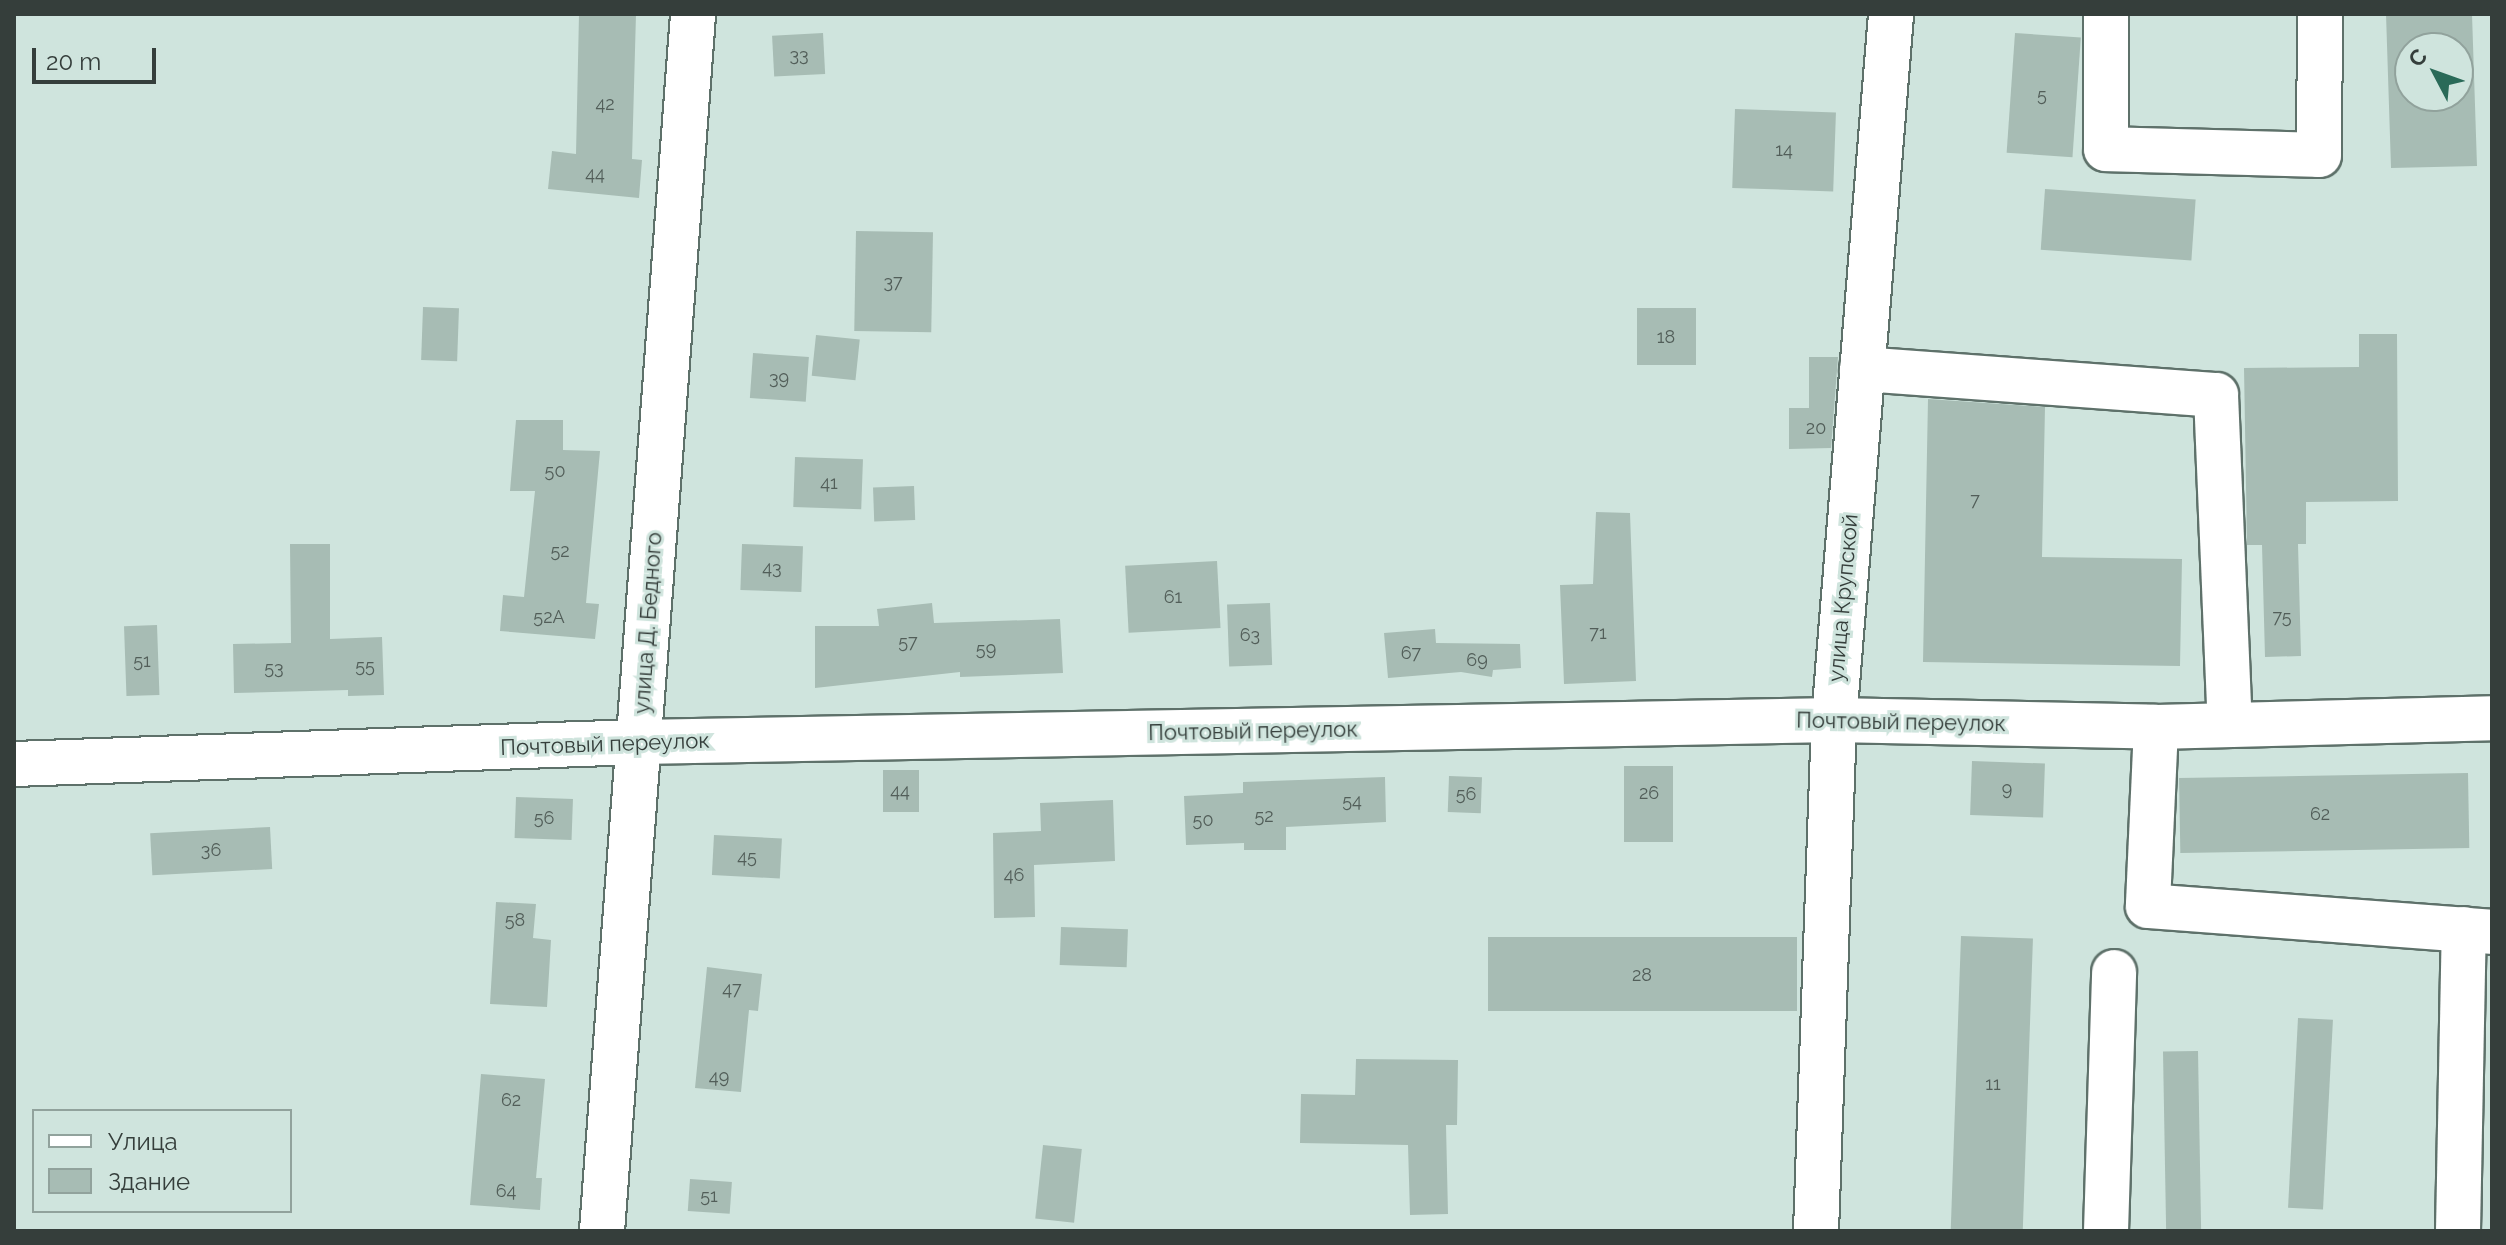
<!DOCTYPE html>
<html>
<head>
<meta charset="utf-8">
<style>
	body { margin:0 }
	#map { position:relative; width:2506px; height:1245px; overflow:hidden; background:#cfe4dd; font-family:Raleway,sans-serif }
	div>[style] { position:absolute }
	.building>* { inset:0; background:#a7bcb4; transform-origin:0 0 }
	.roads { filter:drop-shadow(2px 0 #5e716a) drop-shadow(-2px 0 #5e716a) drop-shadow(0 2px #5e716a) drop-shadow(0 -2px #5e716a) }
	.minor>* { height:44px; margin:-22px; padding:0 22px; transform-origin:22px; border-radius:22px; background:#fff }
	span { translate:-50% -50%; white-space:nowrap; text-align:center; line-height:1.15; -webkit-text-stroke:6px #cfe4dd; paint-order:stroke }
	.number-label { font-size:18px; color:#525e59 }
	.number-label span { -webkit-text-stroke-width:0 }
	.street-label { font-size:22px; color:#353e3b }
	.frame { position:absolute; inset:0; border:16px solid #353e3b; pointer-events:none }
	.legend { position:absolute; left:32px; top:1109px; width:260px; height:104px; box-sizing:border-box; background:#cfe4dd; border:2px solid #91a29c; margin:0; padding:10px 14px; list-style:none; font-size:24px; color:#353e3b }
	.legend li { display:flex; align-items:center; gap:16px; height:40px }
	.legend b { width:40px; border:2px solid #91a29c }
	.north { position:absolute; left:2394px; top:32px; width:80px; height:80px; box-sizing:border-box; background:#cfe4dd; border:2px solid #91a29c; border-radius:50%; rotate:311deg; font-size:22px; font-weight:700; line-height:32px; text-align:center; color:#353e3b }
	.north::after { content:''; display:block; margin:auto; width:28px; height:36px; background:#2a6a58; clip-path:polygon(50% 0,100% 100%,50% 72%,0 100%) }
	.scale { position:absolute; left:32px; top:48px; width:124px; height:36px; box-sizing:border-box; border:4px solid #353e3b; border-top:0; padding-left:10px; font-size:24px; line-height:28px; white-space:nowrap; color:#353e3b; -webkit-text-stroke:6px #cfe4dd; paint-order:stroke }
</style>
</head>
<body>
<div id="map">
	<div class="building">
		<div style="clip-path:polygon(579px 14px,636px 14px,632px 159px,642px 160px,639px 198px,548px 189px,552px 151px,576px 154px)"></div>
		<div style="clip-path:polygon(evenodd,2386px 14px,2472px 14px,2477px 166px,2391px 168px,2386px 14px,2410px 48px,2458px 48px,2458px 96px,2410px 96px,2410px 48px)"></div>
		<div style="left:823px;top:33px;width:41px;height:51px;rotate:87deg"></div>
		<div style="left:2015px;top:33px;width:66px;height:120px;rotate:4deg"></div>
		<div style="left:1735px;top:109px;width:101px;height:79px;rotate:2deg"></div>
		<div style="left:2045px;top:189px;width:151px;height:61px;rotate:4deg"></div>
		<div style="left:856px;top:231px;width:77px;height:100px;rotate:1deg"></div>
		<div style="left:423px;top:307px;width:36px;height:53px;rotate:2deg"></div>
		<div style="left:1637px;top:308px;width:59px;height:57px"></div>
		<div style="clip-path:polygon(2359px 334px,2397px 334px,2398px 501px,2306px 502px,2306px 544px,2298px 544px,2301px 656px,2265px 657px,2262px 545px,2247px 545px,2244px 368px,2359px 367px)"></div>
		<div style="left:816px;top:335px;width:44px;height:41px;rotate:6deg"></div>
		<div style="left:753px;top:353px;width:56px;height:45px;rotate:4deg"></div>
		<div style="clip-path:polygon(1809px 357px,1838px 357px,1831px 448px,1789px 449px,1789px 408px,1809px 408px)"></div>
		<div style="clip-path:polygon(1928px 399px,2045px 407px,2042px 557px,2182px 559px,2180px 666px,1923px 662px)"></div>
		<div style="clip-path:polygon(516px 420px,563px 420px,563px 450px,600px 451px,586px 603px,599px 604px,595px 639px,500px 631px,503px 595px,524px 597px,535px 491px,510px 491px)"></div>
		<div style="left:795px;top:457px;width:68px;height:50px;rotate:2deg"></div>
		<div style="left:914px;top:486px;width:34px;height:41px;rotate:88deg"></div>
		<div style="clip-path:polygon(1596px 512px,1630px 513px,1636px 681px,1564px 684px,1560px 585px,1593px 584px)"></div>
		<div style="clip-path:polygon(290px 544px,330px 544px,330px 639px,382px 637px,384px 695px,348px 696px,348px 690px,234px 693px,233px 644px,291px 643px)"></div>
		<div style="left:742px;top:544px;width:61px;height:46px;rotate:2deg"></div>
		<div style="left:1217px;top:561px;width:67px;height:92px;rotate:87deg"></div>
		<div style="clip-path:polygon(932px 603px,934px 623px,1060px 619px,1063px 673px,960px 677px,960px 672px,815px 688px,815px 626px,879px 626px,877px 609px)"></div>
		<div style="left:1270px;top:603px;width:62px;height:43px;rotate:88deg"></div>
		<div style="left:157px;top:625px;width:70px;height:33px;rotate:88deg"></div>
		<div style="clip-path:polygon(1435px 629px,1436px 643px,1520px 644px,1521px 668px,1493px 670px,1492px 677px,1461px 672px,1388px 678px,1384px 633px)"></div>
		<div style="left:1972px;top:761px;width:73px;height:54px;rotate:2deg"></div>
		<div style="left:1624px;top:766px;width:49px;height:76px"></div>
		<div style="left:883px;top:770px;width:36px;height:42px"></div>
		<div style="left:2468px;top:773px;width:75px;height:289px;rotate:89deg"></div>
		<div style="left:1449px;top:776px;width:33px;height:36px;rotate:2deg"></div>
		<div style="clip-path:polygon(1385px 777px,1386px 822px,1286px 827px,1286px 850px,1244px 850px,1244px 843px,1186px 845px,1184px 796px,1243px 793px,1243px 782px)"></div>
		<div style="left:516px;top:797px;width:57px;height:41px;rotate:2deg"></div>
		<div style="clip-path:polygon(1113px 800px,1115px 861px,1034px 865px,1035px 917px,994px 918px,993px 833px,1041px 831px,1040px 803px)"></div>
		<div style="left:270px;top:827px;width:42px;height:120px;rotate:87deg"></div>
		<div style="left:714px;top:835px;width:68px;height:40px;rotate:3deg"></div>
		<div style="clip-path:polygon(496px 902px,536px 904px,533px 938px,551px 940px,547px 1007px,490px 1004px)"></div>
		<div style="left:1061px;top:927px;width:67px;height:38px;rotate:2deg"></div>
		<div style="left:1961px;top:936px;width:72px;height:295px;rotate:2deg"></div>
		<div style="left:1797px;top:937px;width:74px;height:309px;rotate:90deg"></div>
		<div style="clip-path:polygon(707px 967px,762px 974px,758px 1011px,749px 1010px,741px 1092px,695px 1088px)"></div>
		<div style="left:2298px;top:1018px;width:35px;height:190px;rotate:3deg"></div>
		<div style="left:2198px;top:1051px;width:180px;height:35px;rotate:89deg"></div>
		<div style="clip-path:polygon(1356px 1059px,1458px 1060px,1457px 1125px,1446px 1125px,1448px 1214px,1410px 1215px,1408px 1145px,1300px 1143px,1301px 1094px,1355px 1095px)"></div>
		<div style="clip-path:polygon(481px 1074px,545px 1079px,536px 1178px,542px 1178px,540px 1210px,470px 1205px)"></div>
		<div style="left:1043px;top:1145px;width:39px;height:74px;rotate:6deg"></div>
		<div style="left:690px;top:1179px;width:42px;height:32px;rotate:4deg"></div>
	</div>
	<div class="roads">
		<div class="minor">
			<div style="left:2106px;top:14px;width:135px;rotate:90deg"></div>
			<div style="left:2106px;top:149px;width:213px;rotate:1.6deg"></div>
			<div style="left:2319px;top:155px;width:141px;rotate:-89.6deg"></div>
			<div style="left:1862px;top:369px;width:355px;rotate:4.2deg"></div>
			<div style="left:2216px;top:395px;width:329px;rotate:87.6deg"></div>
			<div style="left:2156px;top:727px;width:179px;rotate:92.6deg"></div>
			<div style="left:2148px;top:906px;width:345px;rotate:4.3deg"></div>
			<div style="left:14px;top:764px;width:625px;rotate:-2.02deg"></div>
			<div style="left:639px;top:742px;width:1195px;rotate:-1.05deg"></div>
			<div style="left:1834px;top:720px;width:322px;rotate:1.2deg"></div>
			<div style="left:2156px;top:727px;width:336px;rotate:-1.5deg"></div>
			<div style="left:602px;top:1231px;width:1220px;rotate:-85.72deg"></div>
			<div style="left:1816px;top:1231px;width:511px;rotate:-87.98deg"></div>
			<div style="left:1834px;top:720px;width:708px;rotate:-85.38deg"></div>
			<div style="left:2106px;top:1231px;width:259px;rotate:-88.2deg"></div>
			<div style="left:2458px;top:1231px;width:302px;rotate:-88.9deg"></div>
		</div>
	</div>
	<div class="number-label">
		<span style="left:799px;top:55px">33</span>
		<span style="left:2042px;top:95px">5</span>
		<span style="left:605px;top:104px">42</span>
		<span style="left:1784px;top:150px">14</span>
		<span style="left:595px;top:174px">44</span>
		<span style="left:893px;top:282px">37</span>
		<span style="left:1666px;top:337px">18</span>
		<span style="left:779px;top:378px">39</span>
		<span style="left:1816px;top:428px">20</span>
		<span style="left:555px;top:471px">50</span>
		<span style="left:829px;top:483px">41</span>
		<span style="left:1975px;top:500px">7</span>
		<span style="left:560px;top:551px">52</span>
		<span style="left:772px;top:568px">43</span>
		<span style="left:1173px;top:597px">61</span>
		<span style="left:549px;top:617px">52А</span>
		<span style="left:2282px;top:617px">75</span>
		<span style="left:1598px;top:633px">71</span>
		<span style="left:1250px;top:635px">63</span>
		<span style="left:908px;top:642px">57</span>
		<span style="left:986px;top:649px">59</span>
		<span style="left:1411px;top:653px">67</span>
		<span style="left:1477px;top:660px">69</span>
		<span style="left:142px;top:661px">51</span>
		<span style="left:365px;top:666px">55</span>
		<span style="left:274px;top:668px">53</span>
		<span style="left:2007px;top:789px">9</span>
		<span style="left:900px;top:791px">44</span>
		<span style="left:1649px;top:793px">26</span>
		<span style="left:1466px;top:794px">56</span>
		<span style="left:1352px;top:801px">54</span>
		<span style="left:2320px;top:814px">62</span>
		<span style="left:1264px;top:816px">52</span>
		<span style="left:544px;top:818px">56</span>
		<span style="left:1203px;top:820px">50</span>
		<span style="left:211px;top:850px">36</span>
		<span style="left:747px;top:857px">45</span>
		<span style="left:1014px;top:875px">46</span>
		<span style="left:515px;top:920px">58</span>
		<span style="left:1642px;top:975px">28</span>
		<span style="left:732px;top:989px">47</span>
		<span style="left:719px;top:1077px">49</span>
		<span style="left:1993px;top:1084px">11</span>
		<span style="left:511px;top:1100px">62</span>
		<span style="left:506px;top:1191px">64</span>
		<span style="left:709px;top:1196px">51</span>
	</div>
	<div class="street-label">
		<span style="left:1843px;top:598px;rotate:-85deg">улица Крупской</span>
		<span style="left:648px;top:623px;rotate:-86deg">улица Д. Бедного</span>
		<span style="left:1901px;top:722px;rotate:1deg">Почтовый переулок</span>
		<span style="left:1253px;top:731px;rotate:-1deg">Почтовый переулок</span>
		<span style="left:605px;top:744px;rotate:-2deg">Почтовый переулок</span>
	</div>
	<div class="frame"></div>
	<ul class="legend">
	<li><b style="height:10px;background:#fff"></b>Улица</li>
	<li><b style="height:22px;background:#a7bcb4"></b>Здание</li>
	</ul>
	<div class="north">С</div>
	<div class="scale">20 m</div>
</div>
</body>
</html>
